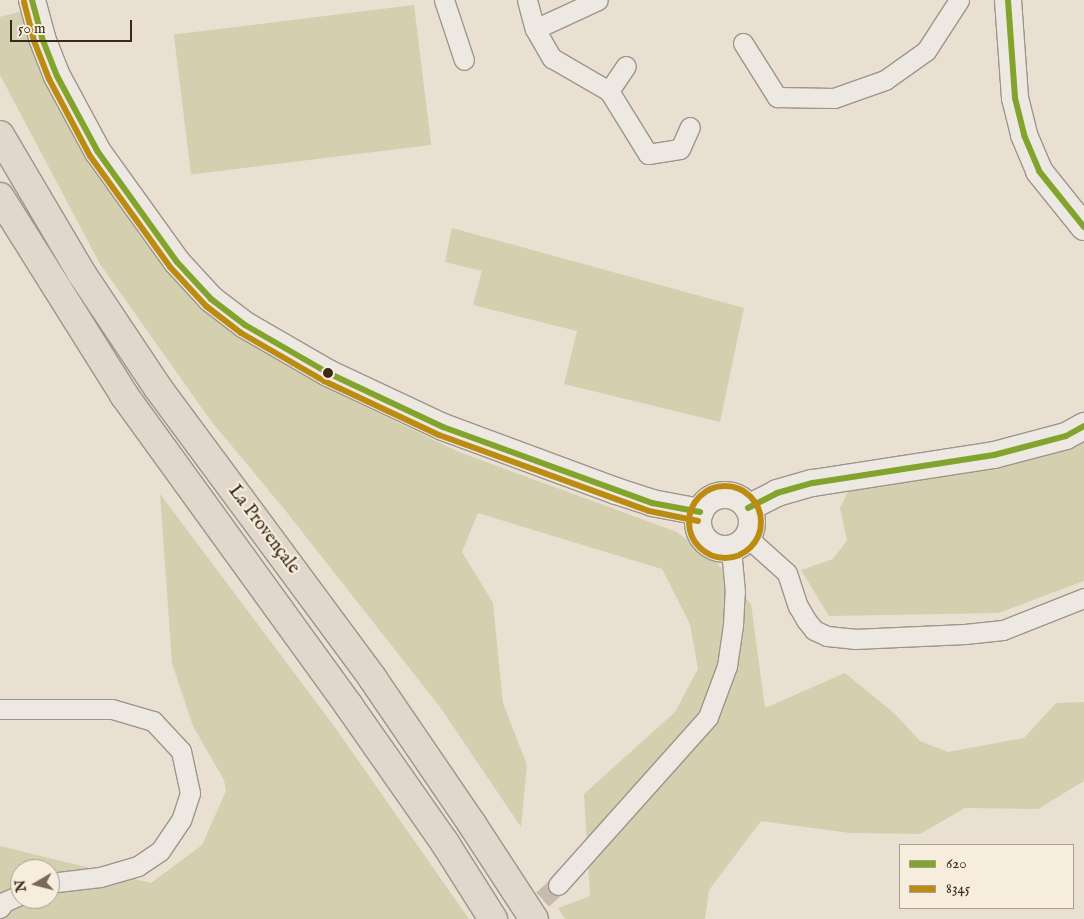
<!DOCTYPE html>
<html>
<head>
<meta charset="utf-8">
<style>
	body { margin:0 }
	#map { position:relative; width:1084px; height:919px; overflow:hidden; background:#e9e0d2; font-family:"IM FELL English",serif }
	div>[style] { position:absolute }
	.green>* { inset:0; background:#d4cfae; transform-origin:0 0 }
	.street-tunnel>* { height:19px; margin-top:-9.5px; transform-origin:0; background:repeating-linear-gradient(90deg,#c6bbad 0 19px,transparent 0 28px) }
	.roads { filter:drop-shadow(1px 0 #9d958b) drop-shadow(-1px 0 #9d958b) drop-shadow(0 1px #9d958b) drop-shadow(0 -1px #9d958b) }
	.street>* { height:19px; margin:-9.5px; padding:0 9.5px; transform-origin:9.5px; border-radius:9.5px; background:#ede9e2 }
	.secondary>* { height:26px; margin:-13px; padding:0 13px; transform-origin:13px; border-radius:13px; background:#ede9e2 }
	.secondary>.ring { margin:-13px; padding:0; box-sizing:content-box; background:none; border:26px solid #ede9e2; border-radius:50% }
	.highway>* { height:28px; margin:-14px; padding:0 14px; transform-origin:14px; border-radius:14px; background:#e0d8cc }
	.bus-1>* { height:6px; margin:-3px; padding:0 3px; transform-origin:3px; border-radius:3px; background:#82a42c }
	.bus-2>* { height:6px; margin:-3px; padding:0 3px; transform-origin:3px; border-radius:3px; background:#bc8b12 }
	.bus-2>.ring { margin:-3px; padding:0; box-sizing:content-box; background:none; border:6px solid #bc8b12; border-radius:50% }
	.dots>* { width:14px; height:14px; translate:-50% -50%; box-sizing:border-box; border:2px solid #f7eddc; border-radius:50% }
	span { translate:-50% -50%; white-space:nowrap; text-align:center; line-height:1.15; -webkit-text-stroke:4.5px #f7eddc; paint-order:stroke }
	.street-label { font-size:18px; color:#3c2819 }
	.legend { position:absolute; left:899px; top:844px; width:175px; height:65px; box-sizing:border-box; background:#f7eddc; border:1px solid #ac9e8e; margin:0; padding:6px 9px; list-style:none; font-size:15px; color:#3c2819 }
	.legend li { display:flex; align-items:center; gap:10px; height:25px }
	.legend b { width:25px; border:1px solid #ac9e8e }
	.north { position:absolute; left:10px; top:859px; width:50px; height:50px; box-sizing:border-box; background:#f7eddc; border:1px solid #ac9e8e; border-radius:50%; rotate:262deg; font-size:14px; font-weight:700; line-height:20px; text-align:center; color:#3c2819 }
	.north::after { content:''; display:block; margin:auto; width:18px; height:22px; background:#79685a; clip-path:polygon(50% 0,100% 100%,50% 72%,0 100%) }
	.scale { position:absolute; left:10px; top:20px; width:122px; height:22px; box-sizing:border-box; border:2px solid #3c2819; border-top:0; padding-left:6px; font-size:15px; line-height:18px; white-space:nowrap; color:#3c2819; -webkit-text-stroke:4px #f7eddc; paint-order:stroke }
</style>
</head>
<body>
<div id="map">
	<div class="green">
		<div style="left:414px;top:5px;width:141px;height:242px;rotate:83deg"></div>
		<div style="clip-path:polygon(29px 9px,64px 108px,140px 236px,234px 331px,343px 396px,459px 452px,677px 532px,717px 563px,751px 604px,765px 708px,845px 673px,894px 713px,920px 741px,948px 752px,1024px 738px,1056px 703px,1084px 702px,1084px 781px,1038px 809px,965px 808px,920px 834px,850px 833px,761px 821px,709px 890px,705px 919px,565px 919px,558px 908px,590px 896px,584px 794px,675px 712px,698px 669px,690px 624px,662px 569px,478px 513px,462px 552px,493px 603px,503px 703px,527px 765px,521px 827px,440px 707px,285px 510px,211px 421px,100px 264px,0 75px,0 17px)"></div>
		<div style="clip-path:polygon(452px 228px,744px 308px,720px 422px,564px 384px,577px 331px,473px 305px,482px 271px,445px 262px)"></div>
		<div style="clip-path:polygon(1084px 442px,1084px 581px,999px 613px,829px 616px,801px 570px,833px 559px,847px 540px,840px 508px,852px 483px,1044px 456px)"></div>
		<div style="clip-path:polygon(evenodd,160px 494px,334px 726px,469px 919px,0 919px,0 846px,151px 883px,202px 845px,226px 791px,224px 780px,193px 726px,172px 663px,160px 494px,20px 869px,50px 869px,50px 899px,20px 899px,20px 869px)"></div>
	</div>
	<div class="street-tunnel">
		<div style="left:522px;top:918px;width:49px;rotate:-42.5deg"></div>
	</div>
	<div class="roads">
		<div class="street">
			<div style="left:444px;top:0;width:63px;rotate:71.6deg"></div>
			<div style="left:527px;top:0;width:30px;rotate:75deg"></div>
			<div style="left:535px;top:29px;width:34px;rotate:60deg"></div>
			<div style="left:552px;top:58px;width:66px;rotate:30.1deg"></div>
			<div style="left:609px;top:91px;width:74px;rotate:58.2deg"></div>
			<div style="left:648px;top:154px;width:32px;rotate:-9deg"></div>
			<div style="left:680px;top:149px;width:24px;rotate:-66deg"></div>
			<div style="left:535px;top:29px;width:69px;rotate:-24.7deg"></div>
			<div style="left:743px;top:43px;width:64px;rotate:57.8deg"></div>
			<div style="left:777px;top:97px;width:57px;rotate:1deg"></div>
			<div style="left:834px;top:98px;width:54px;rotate:-19.4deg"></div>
			<div style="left:885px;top:80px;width:50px;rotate:-35.3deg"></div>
			<div style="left:926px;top:51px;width:61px;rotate:-57.1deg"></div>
			<div style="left:609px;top:91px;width:30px;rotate:-56deg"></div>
			<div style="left:748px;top:538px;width:52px;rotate:41.9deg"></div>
			<div style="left:787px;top:573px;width:35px;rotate:72deg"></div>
			<div style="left:798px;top:606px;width:16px;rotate:60deg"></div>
			<div style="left:806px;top:620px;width:13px;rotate:51deg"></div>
			<div style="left:814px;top:630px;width:14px;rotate:25deg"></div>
			<div style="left:827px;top:636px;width:27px;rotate:6deg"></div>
			<div style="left:854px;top:639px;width:111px;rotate:-2.6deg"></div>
			<div style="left:965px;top:634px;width:38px;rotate:-6deg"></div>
			<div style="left:1003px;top:630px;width:87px;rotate:-21.6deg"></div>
			<div style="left:0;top:709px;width:112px"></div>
			<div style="left:112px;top:709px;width:43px;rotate:16.3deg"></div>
			<div style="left:153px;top:721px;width:41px;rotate:47deg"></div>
			<div style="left:181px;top:751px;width:43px;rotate:77.9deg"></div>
			<div style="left:190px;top:793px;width:28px;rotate:108deg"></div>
			<div style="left:181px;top:820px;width:37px;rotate:124deg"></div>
			<div style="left:160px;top:851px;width:27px;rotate:146deg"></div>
			<div style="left:138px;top:866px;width:40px;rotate:164deg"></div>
			<div style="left:100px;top:877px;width:50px;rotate:173.2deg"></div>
			<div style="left:558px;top:885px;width:225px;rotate:-48.2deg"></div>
			<div style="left:708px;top:717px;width:54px;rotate:-69.6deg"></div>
			<div style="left:727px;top:666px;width:41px;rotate:-81.7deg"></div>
			<div style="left:733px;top:625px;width:33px;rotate:-87deg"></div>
			<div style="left:735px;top:592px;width:43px;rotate:-95.3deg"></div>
			<div style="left:0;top:908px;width:7px;rotate:-56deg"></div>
			<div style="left:4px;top:902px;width:17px;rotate:-24deg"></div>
		</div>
		<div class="secondary">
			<div style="left:32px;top:0;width:39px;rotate:75deg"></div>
			<div style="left:42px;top:38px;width:41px;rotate:68.5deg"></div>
			<div style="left:57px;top:76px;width:86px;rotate:61.7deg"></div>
			<div style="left:98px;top:152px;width:135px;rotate:54.3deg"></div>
			<div style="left:177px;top:262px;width:50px;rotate:47.4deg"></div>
			<div style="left:211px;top:299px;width:43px;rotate:37.4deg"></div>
			<div style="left:245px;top:325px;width:96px;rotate:30deg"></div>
			<div style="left:328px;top:373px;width:127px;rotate:25.2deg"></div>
			<div style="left:443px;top:427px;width:184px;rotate:20.3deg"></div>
			<div style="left:616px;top:491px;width:38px;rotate:18deg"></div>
			<div style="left:652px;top:503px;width:49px;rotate:10.6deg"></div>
			<div style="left:1008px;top:0;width:98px;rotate:85.9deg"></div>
			<div style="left:1015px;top:98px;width:38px;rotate:76deg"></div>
			<div style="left:1024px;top:135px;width:39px;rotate:67deg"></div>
			<div style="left:1039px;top:171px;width:72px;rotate:51.2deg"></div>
			<div class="ring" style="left:698px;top:495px;width:28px;height:28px"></div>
			<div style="left:748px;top:508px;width:33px;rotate:-27deg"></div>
			<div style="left:777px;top:493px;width:37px;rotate:-16deg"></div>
			<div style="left:813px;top:483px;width:183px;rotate:-8.8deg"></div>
			<div style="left:994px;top:455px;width:74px;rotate:-14.8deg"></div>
			<div style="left:1066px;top:436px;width:21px;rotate:-29deg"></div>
		</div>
		<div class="highway">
			<div style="left:0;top:135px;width:161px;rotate:59.5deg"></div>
			<div style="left:82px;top:274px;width:137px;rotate:56.3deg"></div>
			<div style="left:158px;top:388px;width:362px;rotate:53.5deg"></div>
			<div style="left:373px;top:679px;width:176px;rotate:55.7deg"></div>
			<div style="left:472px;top:824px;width:113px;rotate:56.9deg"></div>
			<div style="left:0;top:197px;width:234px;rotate:57.9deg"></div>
			<div style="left:124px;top:395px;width:384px;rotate:54.1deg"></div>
			<div style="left:349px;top:706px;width:167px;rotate:55deg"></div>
			<div style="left:445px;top:843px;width:90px;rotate:57.7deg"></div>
		</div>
	</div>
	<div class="bus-1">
		<div style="left:32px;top:0;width:39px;rotate:75deg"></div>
		<div style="left:42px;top:38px;width:41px;rotate:68.5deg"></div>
		<div style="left:57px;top:76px;width:86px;rotate:61.7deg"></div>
		<div style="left:98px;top:152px;width:135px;rotate:54.3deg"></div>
		<div style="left:177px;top:262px;width:50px;rotate:47.4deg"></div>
		<div style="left:211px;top:299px;width:43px;rotate:37.4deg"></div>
		<div style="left:245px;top:325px;width:96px;rotate:30deg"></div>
		<div style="left:328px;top:373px;width:127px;rotate:25.2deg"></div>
		<div style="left:443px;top:427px;width:222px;rotate:20deg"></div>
		<div style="left:652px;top:503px;width:49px;rotate:10.6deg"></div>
		<div style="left:1008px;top:0;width:98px;rotate:85.9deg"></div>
		<div style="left:1015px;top:98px;width:38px;rotate:76deg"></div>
		<div style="left:1024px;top:135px;width:39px;rotate:67deg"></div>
		<div style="left:1039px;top:171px;width:72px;rotate:51.2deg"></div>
		<div style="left:748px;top:508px;width:33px;rotate:-27deg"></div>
		<div style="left:777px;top:493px;width:37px;rotate:-16deg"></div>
		<div style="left:813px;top:483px;width:183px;rotate:-8.8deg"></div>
		<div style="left:994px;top:455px;width:74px;rotate:-14.8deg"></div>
		<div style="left:1066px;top:436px;width:21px;rotate:-29deg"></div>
	</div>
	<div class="bus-2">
		<div style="left:24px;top:2px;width:40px;rotate:75.6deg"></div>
		<div style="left:34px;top:41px;width:41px;rotate:68.5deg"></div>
		<div style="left:49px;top:79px;width:87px;rotate:62deg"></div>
		<div style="left:90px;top:156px;width:137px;rotate:54.2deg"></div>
		<div style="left:170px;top:267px;width:53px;rotate:47.3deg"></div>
		<div style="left:206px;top:306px;width:44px;rotate:37.6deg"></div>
		<div style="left:241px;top:333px;width:96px;rotate:30deg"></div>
		<div style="left:324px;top:381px;width:127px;rotate:25.2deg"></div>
		<div style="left:439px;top:435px;width:223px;rotate:19.9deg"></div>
		<div style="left:649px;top:511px;width:50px;rotate:11.5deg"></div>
		<div class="ring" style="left:689px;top:486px;width:66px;height:66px"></div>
	</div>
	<div class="dots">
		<div style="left:328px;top:373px;background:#3c2819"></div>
	</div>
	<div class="street-label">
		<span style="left:263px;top:530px;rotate:53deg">La Provençale</span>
	</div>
	<ul class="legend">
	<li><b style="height:6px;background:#82a42c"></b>620</li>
	<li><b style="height:6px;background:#bc8b12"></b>8345</li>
	</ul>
	<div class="north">N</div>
	<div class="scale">50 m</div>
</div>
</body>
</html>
